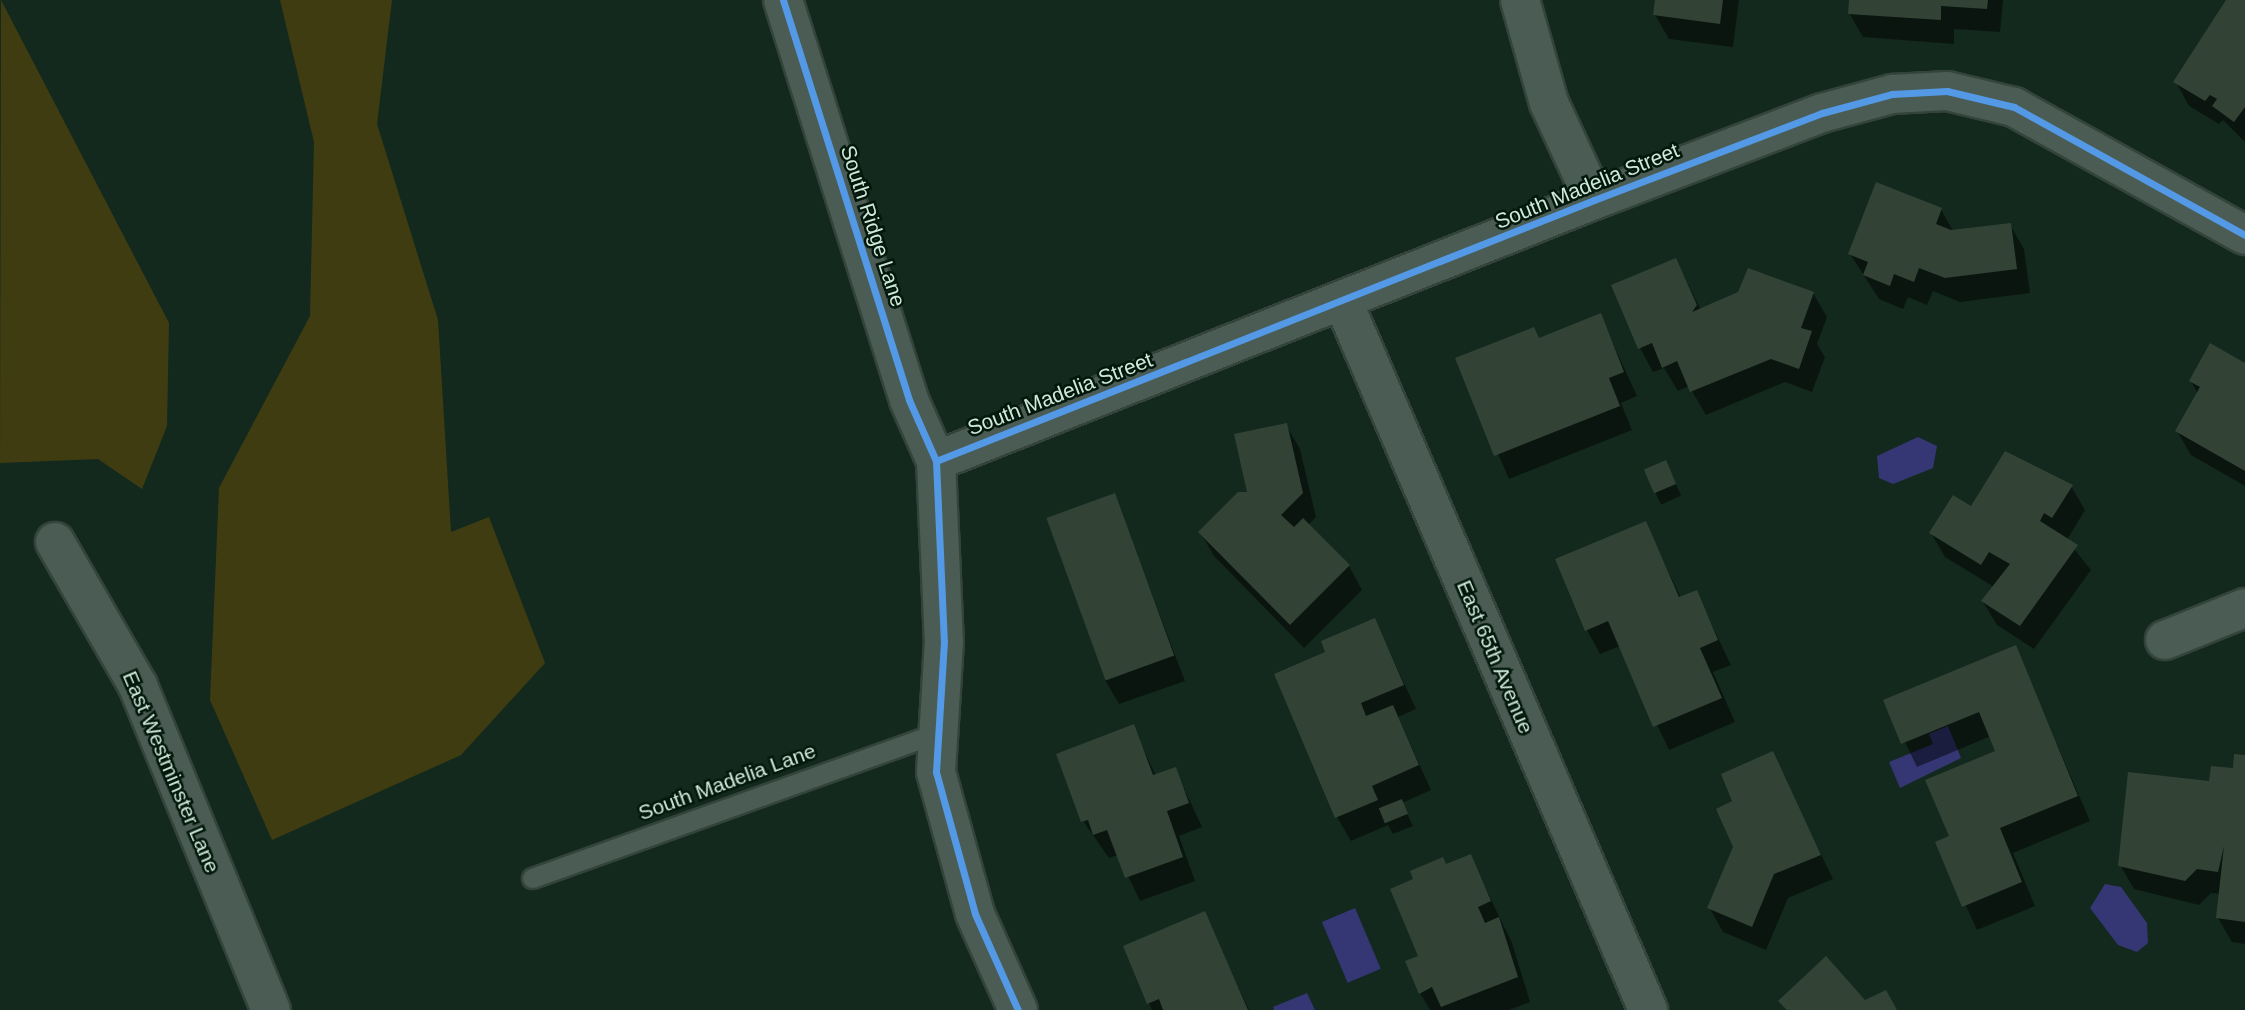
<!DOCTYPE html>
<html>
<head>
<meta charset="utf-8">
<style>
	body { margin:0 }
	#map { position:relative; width:2245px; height:1010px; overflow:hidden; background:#13291e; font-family:Helvetica,sans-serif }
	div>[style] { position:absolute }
	.green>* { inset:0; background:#403c12 }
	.water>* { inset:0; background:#343774; transform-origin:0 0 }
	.shadow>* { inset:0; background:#0007; transform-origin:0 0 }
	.building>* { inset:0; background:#324336; transform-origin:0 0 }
	.roads { filter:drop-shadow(2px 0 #34443c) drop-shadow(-2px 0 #34443c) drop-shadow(0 2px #34443c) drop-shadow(0 -2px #34443c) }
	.lane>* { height:19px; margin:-9.5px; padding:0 9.5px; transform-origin:9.5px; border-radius:9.5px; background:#4a5c53 }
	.street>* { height:38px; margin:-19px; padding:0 19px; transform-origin:19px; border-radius:19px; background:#4a5c53 }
	.cycleway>* { height:7px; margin:-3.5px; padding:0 3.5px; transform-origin:3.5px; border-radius:3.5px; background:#5399e6 }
	span { translate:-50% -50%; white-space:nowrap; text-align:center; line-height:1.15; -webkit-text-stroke:5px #03170c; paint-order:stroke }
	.street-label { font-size:21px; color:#cfeada }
</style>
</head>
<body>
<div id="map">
	<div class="green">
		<div style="clip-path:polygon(1px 0,169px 323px,167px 426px,142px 489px,98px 459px,0 463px)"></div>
		<div style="clip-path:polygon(280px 0,392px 0,377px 124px,438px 320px,451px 532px,489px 517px,545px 663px,461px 755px,272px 840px,210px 700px,219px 488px,310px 316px,314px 142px)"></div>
	</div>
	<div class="water">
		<div style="clip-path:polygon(1918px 437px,1937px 446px,1933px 468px,1893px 484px,1879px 478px,1877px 456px)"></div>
		<div style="clip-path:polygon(1948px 726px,1961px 758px,1900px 788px,1889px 762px,1933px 744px,1929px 734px)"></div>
		<div style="clip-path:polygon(2105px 884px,2121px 887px,2147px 923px,2148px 943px,2137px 952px,2118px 945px,2090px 908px)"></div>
		<div style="left:1355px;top:908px;width:66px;height:36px;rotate:67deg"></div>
		<div style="clip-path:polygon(1307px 993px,1315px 1010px,1274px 1010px,1273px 1007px)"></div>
	</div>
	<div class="shadow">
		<div style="clip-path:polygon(1657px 0,1747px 0,1739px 0,1733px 47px,1669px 39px,1655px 15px)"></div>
		<div style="clip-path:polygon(1850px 0,2003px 0,2000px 32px,1954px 29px,1954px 44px,1863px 37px,1849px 13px)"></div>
		<div style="clip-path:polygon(2228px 0,2245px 0,2245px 142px,2223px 120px,2219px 124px,2189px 106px,2176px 82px)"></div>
		<div style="clip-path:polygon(1941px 209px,1953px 231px,2010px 225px,2024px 249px,2030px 293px,1960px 302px,1933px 291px,1927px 305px,1908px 297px,1903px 309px,1879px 299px,1850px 254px)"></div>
		<div style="clip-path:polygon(1676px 260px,1701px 310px,1813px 293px,1827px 317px,1817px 344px,1825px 357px,1812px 392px,1785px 382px,1706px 415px,1689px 386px,1678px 391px,1664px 368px,1653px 372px,1640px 348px)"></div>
		<div style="clip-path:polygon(1600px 315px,1637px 396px,1621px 403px,1632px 430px,1509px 479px,1457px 359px,1539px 340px)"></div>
		<div style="clip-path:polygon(2245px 365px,2245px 486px,2191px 455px,2177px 431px,2198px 394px,2191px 381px)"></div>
		<div style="clip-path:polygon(1286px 425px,1300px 449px,1316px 517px,1308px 525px,1349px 566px,1362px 590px,1304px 648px,1214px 556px,1200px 532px,1249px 494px)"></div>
		<div style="left:1666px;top:462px;width:37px;height:22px;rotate:66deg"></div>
		<div style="clip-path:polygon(2071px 486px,2085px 510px,2067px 540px,2091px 570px,2034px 649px,1997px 625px,1983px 602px,1994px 587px,1945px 557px,1931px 533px,1971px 508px)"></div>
		<div style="clip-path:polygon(1114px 495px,1185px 681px,1119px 704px,1105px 680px)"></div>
		<div style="clip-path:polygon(1645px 523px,1681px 598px,1696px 592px,1731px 665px,1713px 672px,1735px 722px,1669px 750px,1620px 646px,1600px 654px,1587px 630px)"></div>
		<div style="clip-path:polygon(1375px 620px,1416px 709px,1398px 717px,1431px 790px,1402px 803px,1413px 826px,1393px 834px,1388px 825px,1351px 841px,1337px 817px,1328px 653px)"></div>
		<div style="clip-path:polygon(2015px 647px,2090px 821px,2013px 853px,2035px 906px,1977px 930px,1937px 843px,1951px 837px,1997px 752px,1991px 736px,1917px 767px,1885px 701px)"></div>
		<div style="clip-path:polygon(1133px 727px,1156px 776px,1175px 769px,1202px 827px,1179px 836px,1195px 881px,1140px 901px,1118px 855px,1109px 858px,1083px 821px)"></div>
		<div style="clip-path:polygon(1772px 754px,1833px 879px,1788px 898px,1766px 950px,1723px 932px,1709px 907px)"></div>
		<div style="clip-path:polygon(2245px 757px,2245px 944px,2232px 942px,2218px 918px,2221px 894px,2211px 893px,2199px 905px,2134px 889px,2120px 865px)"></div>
		<div style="clip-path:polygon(1470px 856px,1512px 943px,1530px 1002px,1509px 1010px,1430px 1010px,1420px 993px,1420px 957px,1446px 866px)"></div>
		<div style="clip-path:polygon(1204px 913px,1249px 1010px,1152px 1010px,1125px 947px)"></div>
	</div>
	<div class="building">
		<div style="clip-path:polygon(1655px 0,1723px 0,1720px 24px,1653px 15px)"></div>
		<div style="clip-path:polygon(1849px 0,1988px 0,1987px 9px,1941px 6px,1941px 20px,1848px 14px)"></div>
		<div style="clip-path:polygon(2226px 0,2245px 0,2245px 107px,2234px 122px,2212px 106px,2217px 99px,2210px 95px,2205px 101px,2173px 82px)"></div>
		<div style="clip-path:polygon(1876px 182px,1942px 208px,1936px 224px,1951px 230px,2011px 223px,2017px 269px,1945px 278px,1919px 268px,1914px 282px,1894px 274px,1890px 286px,1863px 275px,1868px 262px,1848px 254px)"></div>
		<div style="clip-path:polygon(1676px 258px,1697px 305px,1692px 312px,1738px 292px,1748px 268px,1814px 292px,1801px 328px,1812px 331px,1799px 369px,1771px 359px,1690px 392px,1677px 361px,1662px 368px,1652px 343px,1638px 349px,1611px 285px)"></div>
		<div style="clip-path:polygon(1601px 313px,1624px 372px,1609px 378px,1620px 406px,1494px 456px,1455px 358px,1534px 327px,1539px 338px)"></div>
		<div style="clip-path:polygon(2210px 343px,2245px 363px,2245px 471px,2175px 431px,2200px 387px,2189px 381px)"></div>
		<div style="clip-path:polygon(1287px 423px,1303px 493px,1281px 515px,1294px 527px,1303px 518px,1350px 565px,1290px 625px,1198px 532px,1238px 492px,1247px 492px,1234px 434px)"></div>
		<div style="clip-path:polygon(2005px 451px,2073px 485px,2052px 518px,2044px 513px,2040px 521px,2078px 545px,2020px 626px,1981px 601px,2010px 564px,1989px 552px,1981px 565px,1929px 533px,1953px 495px,1971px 506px)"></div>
		<div style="left:1666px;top:460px;width:26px;height:24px;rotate:67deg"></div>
		<div style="left:1115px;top:493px;width:173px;height:73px;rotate:70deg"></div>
		<div style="clip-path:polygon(1646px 521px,1679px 597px,1697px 590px,1718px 640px,1700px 648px,1722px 698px,1653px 727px,1608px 621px,1585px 631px,1555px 559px)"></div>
		<div style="clip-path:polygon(1375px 618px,1404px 685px,1361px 703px,1366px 716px,1393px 705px,1419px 765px,1372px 786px,1378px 800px,1335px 818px,1274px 674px,1325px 652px,1321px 641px)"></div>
		<div style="clip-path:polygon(2016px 645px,2078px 796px,2000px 828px,2022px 882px,1962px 907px,1935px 842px,1949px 836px,1925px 780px,1995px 751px,1979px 712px,1901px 744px,1883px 700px)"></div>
		<div style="clip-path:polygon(1134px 724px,1153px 775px,1176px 767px,1189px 803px,1167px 811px,1183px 857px,1125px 878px,1107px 830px,1093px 835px,1088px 820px,1081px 822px,1056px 754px)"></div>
		<div style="clip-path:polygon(1773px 751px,1821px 855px,1774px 874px,1752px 927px,1707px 908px,1733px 847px,1716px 809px,1732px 801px,1721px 774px)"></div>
		<div style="clip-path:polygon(2234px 754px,2245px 755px,2245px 922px,2216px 918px,2224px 846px,2218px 872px,2197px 869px,2185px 881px,2118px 866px,2128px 772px,2209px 781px,2211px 766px,2233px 768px)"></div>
		<div style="left:1402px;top:799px;width:16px;height:25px;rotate:68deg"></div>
		<div style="clip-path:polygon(1471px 854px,1491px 901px,1478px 907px,1485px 923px,1499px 917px,1518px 977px,1441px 1007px,1432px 987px,1419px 994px,1405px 961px,1418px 956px,1390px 889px,1413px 879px,1410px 871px,1443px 857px,1446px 864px)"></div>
		<div style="clip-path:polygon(1205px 911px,1248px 1010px,1163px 1010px,1159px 999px,1147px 1004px,1123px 946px)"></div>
		<div style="clip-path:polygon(1826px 956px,1865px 1000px,1886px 990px,1897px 1010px,1787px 1010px,1778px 1001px)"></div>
	</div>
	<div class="roads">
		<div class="lane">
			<div style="left:532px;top:878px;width:432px;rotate:-19.7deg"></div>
		</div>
		<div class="street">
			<div style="left:783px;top:0;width:419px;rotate:72.5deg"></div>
			<div style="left:909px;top:400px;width:67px;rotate:66.1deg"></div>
			<div style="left:936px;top:461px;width:180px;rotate:87.5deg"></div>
			<div style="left:944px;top:641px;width:131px;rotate:93.5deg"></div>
			<div style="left:936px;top:772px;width:147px;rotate:74.6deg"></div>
			<div style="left:975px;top:914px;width:105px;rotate:65.9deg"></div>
			<div style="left:1520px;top:0;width:107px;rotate:74.3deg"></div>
			<div style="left:1549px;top:103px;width:107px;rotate:65.1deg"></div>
			<div style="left:1344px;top:304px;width:769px;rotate:66.7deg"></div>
			<div style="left:936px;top:461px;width:708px;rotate:-21.64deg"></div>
			<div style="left:1594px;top:200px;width:244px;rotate:-20.9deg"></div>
			<div style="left:1822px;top:113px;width:73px;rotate:-15.2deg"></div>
			<div style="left:1892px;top:94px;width:55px;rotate:-3.1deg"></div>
			<div style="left:1947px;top:91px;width:69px;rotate:13.4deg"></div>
			<div style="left:2014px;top:107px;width:264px;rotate:29deg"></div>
			<div style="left:55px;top:542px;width:166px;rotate:60deg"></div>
			<div style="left:138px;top:686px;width:350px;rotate:67.7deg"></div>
			<div style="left:2165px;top:640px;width:86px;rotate:-21.8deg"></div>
		</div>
	</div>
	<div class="cycleway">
		<div style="left:783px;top:0;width:419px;rotate:72.5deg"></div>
		<div style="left:909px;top:400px;width:67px;rotate:66.1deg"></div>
		<div style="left:936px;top:461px;width:180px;rotate:87.5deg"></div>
		<div style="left:944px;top:641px;width:131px;rotate:93.5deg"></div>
		<div style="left:936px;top:772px;width:147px;rotate:74.6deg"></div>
		<div style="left:975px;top:914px;width:105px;rotate:65.9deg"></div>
		<div style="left:936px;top:461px;width:708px;rotate:-21.64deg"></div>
		<div style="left:1594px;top:200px;width:244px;rotate:-20.9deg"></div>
		<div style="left:1822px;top:113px;width:73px;rotate:-15.2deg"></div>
		<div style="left:1892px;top:94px;width:55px;rotate:-3.1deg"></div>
		<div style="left:1947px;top:91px;width:69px;rotate:13.4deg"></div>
		<div style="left:2014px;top:107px;width:264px;rotate:29deg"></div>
	</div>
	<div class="street-label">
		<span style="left:1587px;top:186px;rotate:-22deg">South Madelia Street</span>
		<span style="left:873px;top:226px;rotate:72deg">South Ridge Lane</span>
		<span style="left:1060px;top:394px;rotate:-21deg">South Madelia Street</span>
		<span style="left:1495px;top:657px;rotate:67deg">East 65th Avenue</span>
		<span style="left:171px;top:772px;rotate:67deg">East Westminster Lane</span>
		<span style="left:727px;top:782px;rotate:-20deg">South Madelia Lane</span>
	</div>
</div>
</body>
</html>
